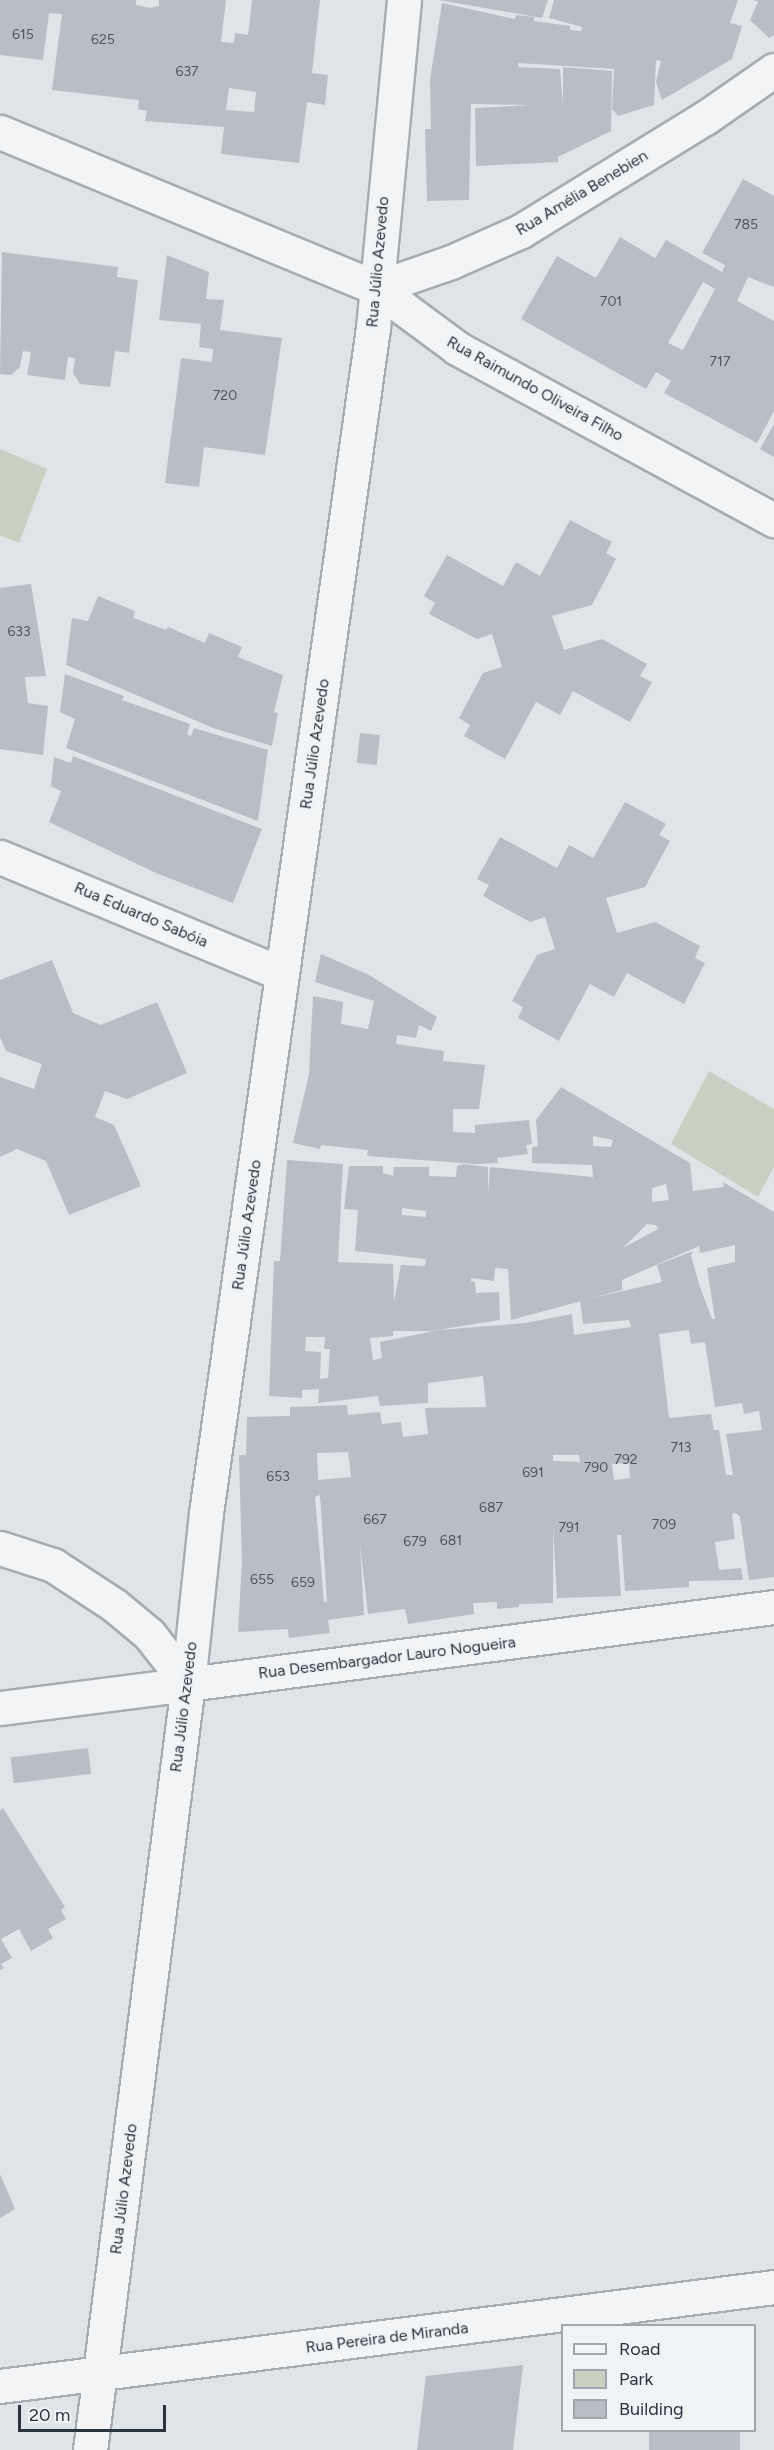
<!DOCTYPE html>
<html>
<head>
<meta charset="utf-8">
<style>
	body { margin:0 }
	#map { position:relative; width:774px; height:2450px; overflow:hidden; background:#e0e4e8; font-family:Figtree,sans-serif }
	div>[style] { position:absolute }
	.green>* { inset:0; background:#c8d1c1 }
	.building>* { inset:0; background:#b7bec4; transform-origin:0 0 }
	.roads { filter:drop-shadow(2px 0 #a6acb2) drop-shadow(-2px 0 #a6acb2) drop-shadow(0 2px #a6acb2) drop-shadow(0 -2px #a6acb2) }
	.minor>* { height:33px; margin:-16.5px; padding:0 16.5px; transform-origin:16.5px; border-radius:16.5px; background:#f2f4f6 }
	.tertiary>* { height:33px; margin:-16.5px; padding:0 16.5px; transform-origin:16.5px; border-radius:16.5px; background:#f2f4f6 }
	span { translate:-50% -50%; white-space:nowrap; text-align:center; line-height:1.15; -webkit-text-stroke:6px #eff3f5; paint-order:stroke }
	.number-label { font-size:14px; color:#4d5660 }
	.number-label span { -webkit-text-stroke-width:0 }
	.street-label { font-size:16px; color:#2a343e }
	.legend { position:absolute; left:561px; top:2324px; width:195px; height:108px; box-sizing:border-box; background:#eff3f5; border:2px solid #a0a7ac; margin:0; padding:8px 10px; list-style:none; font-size:18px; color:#2a343e }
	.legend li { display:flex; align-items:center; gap:12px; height:30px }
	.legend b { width:30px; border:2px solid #a0a7ac }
	.scale { position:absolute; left:18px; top:2405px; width:148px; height:27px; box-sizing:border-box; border:3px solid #2a343e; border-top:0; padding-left:8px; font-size:18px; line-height:21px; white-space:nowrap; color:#2a343e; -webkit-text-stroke:4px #eff3f5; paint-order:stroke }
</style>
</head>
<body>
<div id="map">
	<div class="green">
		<div style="clip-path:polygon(0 449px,47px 469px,19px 543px,0 535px)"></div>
		<div style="clip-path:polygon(709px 1071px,774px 1109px,774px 1167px,758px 1197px,671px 1144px)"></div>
	</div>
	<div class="building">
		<div style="clip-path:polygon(evenodd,0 0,136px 0,136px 5px,150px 8px,159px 6px,159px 0,226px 0,221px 42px,234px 43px,235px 33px,248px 35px,252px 0,320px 0,312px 73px,328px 75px,325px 105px,307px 102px,299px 163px,221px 154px,224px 127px,145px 121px,147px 111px,138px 109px,139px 100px,52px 90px,62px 14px,49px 13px,43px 60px,0 55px,0 0,229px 88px,256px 92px,254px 112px,226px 110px,229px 88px)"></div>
		<div style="clip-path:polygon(439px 0,548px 0,542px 18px)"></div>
		<div style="clip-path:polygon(554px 0,738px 0,730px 23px,742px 26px,732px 59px,662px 100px,656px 82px,661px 61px,656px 60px,654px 105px,618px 116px,612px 109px,614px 69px,518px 63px,518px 67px,560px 69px,563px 105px,563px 67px,612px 71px,611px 131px,558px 157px,558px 162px,476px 166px,475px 108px,533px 105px,471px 104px,469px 200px,427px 201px,425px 129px,431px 129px,430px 80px,442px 3px,515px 19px,516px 15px,534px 17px,534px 21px,570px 26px,570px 30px,581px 31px,582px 27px,549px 18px)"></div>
		<div style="clip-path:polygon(754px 0,774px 0,774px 35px,769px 38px,750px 20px,758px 2px)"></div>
		<div style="clip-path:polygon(evenodd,743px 179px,774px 196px,774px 287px,748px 277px,737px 301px,774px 321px,774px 411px,757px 443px,664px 393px,671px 381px,656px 372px,646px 389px,521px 319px,557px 256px,596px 278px,620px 237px,655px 258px,666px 240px,722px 272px,725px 265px,702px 253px,743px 179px,703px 282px,715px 289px,683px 350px,668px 343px,703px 282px)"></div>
		<div style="clip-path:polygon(2px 252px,118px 267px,117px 277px,138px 280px,129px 353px,115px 351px,110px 387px,80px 384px,73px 373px,75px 358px,68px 357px,65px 380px,27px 375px,31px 352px,23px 351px,20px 367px,11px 375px,0 374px)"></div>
		<div style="clip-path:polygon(167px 255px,209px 272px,206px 299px,224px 300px,220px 330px,282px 338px,265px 455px,204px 447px,199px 487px,165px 483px,181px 358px,212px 362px,213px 349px,199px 347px,201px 324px,159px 320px)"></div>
		<div style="clip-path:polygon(774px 424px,774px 457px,760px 449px)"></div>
		<div style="clip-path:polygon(570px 520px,612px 542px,606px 553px,616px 559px,592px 605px,552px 616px,564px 650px,602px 639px,647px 664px,640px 676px,652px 682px,630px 722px,573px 691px,560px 715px,536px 702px,505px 759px,464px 736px,470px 725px,459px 718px,483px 673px,502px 667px,492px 634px,477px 639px,429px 614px,435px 603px,424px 596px,447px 555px,503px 586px,516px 562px,540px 576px)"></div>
		<div style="clip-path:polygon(31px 584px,46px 676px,25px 677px,28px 703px,48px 706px,43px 755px,0 749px,0 588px)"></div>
		<div style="clip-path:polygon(98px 596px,135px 611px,133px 618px,166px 630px,168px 627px,205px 643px,209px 633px,242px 647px,238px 657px,283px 675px,274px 712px,278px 713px,272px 746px,213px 728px,66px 665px,72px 618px,88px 621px)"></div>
		<div style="clip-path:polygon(65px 674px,124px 696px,122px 700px,190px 724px,187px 734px,191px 736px,194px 728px,268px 750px,258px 821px,66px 748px,75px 719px,60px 712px)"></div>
		<div style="left:360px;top:733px;width:20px;height:30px;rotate:6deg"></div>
		<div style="clip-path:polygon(73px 756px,262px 829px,233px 903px,156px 873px,49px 822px,61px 791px,51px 786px,54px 757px,71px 763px)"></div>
		<div style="clip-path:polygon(625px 802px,666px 824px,659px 835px,670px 841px,645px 887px,606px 898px,617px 933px,655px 922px,700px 946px,695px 958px,705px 963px,684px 1004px,627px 973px,614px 997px,590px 984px,559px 1041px,518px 1018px,523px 1007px,512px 1001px,537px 955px,555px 949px,545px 917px,530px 922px,483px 896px,489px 885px,477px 879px,500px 837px,557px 868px,569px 845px,593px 858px)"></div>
		<div style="clip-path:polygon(321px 954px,369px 975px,437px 1017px,431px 1031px,419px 1025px,416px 1038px,397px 1035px,396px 1044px,444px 1051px,443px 1061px,485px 1065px,479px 1109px,453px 1109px,453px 1132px,475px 1133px,475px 1125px,529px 1120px,532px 1144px,526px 1145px,528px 1154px,497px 1158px,498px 1163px,476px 1164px,367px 1156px,368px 1150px,321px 1145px,320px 1149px,293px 1143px,309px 1074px,313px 996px,343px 1002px,341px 1024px,368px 1029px,374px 1001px,315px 982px)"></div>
		<div style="clip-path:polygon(52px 960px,73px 1013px,101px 1025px,157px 1002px,187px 1073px,127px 1099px,105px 1091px,95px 1117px,114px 1125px,141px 1186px,69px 1215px,46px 1161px,17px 1149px,0 1157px,0 1077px,34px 1089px,42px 1064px,6px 1051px,0 1037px,0 980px)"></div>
		<div style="clip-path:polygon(evenodd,561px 1087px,690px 1163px,693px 1191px,724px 1187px,723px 1182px,774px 1212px,774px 1577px,749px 1580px,740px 1517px,736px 1513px,732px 1514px,735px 1539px,715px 1542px,719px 1570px,741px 1568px,743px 1580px,689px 1581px,689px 1587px,625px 1591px,621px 1535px,617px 1535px,621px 1596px,557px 1598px,553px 1526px,553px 1603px,519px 1604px,519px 1607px,497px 1609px,497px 1602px,473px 1603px,474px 1614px,408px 1624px,405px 1609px,368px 1614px,360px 1544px,364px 1615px,328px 1620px,330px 1633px,289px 1638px,288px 1629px,238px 1632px,242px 1563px,239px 1455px,246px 1455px,247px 1417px,290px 1416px,290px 1407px,347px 1405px,348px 1415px,380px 1412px,382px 1424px,401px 1422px,403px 1437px,428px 1434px,425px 1408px,486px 1407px,483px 1376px,428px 1383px,428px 1403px,380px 1406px,378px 1396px,318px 1403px,319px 1389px,302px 1390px,302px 1398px,269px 1396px,274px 1261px,280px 1261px,287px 1160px,343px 1164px,338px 1262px,393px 1264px,394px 1302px,401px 1265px,425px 1266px,426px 1259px,355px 1251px,358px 1210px,344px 1209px,349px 1166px,383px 1166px,383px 1173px,393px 1176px,394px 1167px,429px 1167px,429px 1176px,456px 1177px,457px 1166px,464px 1164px,488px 1167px,488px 1195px,490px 1167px,593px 1177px,592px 1165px,532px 1163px,532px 1147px,538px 1146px,536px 1120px,561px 1087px,593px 1136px,613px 1140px,611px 1147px,593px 1146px,593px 1136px,561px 1087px,666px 1184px,669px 1200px,652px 1202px,652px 1188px,666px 1184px,561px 1087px,402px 1208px,426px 1211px,426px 1217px,402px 1215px,402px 1208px,561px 1087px,647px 1224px,656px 1225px,658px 1229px,623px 1248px,647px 1224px,561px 1087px,735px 1245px,735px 1262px,707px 1268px,715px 1319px,712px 1319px,700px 1287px,691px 1256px,693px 1251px,657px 1265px,662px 1282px,580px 1301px,583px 1324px,629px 1320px,631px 1327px,574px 1335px,572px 1314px,525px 1323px,439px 1330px,380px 1342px,382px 1358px,373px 1360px,370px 1338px,393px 1336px,393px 1331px,431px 1331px,500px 1320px,499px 1292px,476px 1293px,475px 1282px,471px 1281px,471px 1278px,494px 1281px,495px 1268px,508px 1269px,511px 1320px,622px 1290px,622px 1280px,699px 1246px,700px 1253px,735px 1245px,561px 1087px,689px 1330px,691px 1344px,705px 1342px,715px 1407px,742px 1403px,744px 1414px,759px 1411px,762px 1430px,726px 1434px,733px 1475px,726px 1475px,719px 1430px,714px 1430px,711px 1414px,669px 1418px,659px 1334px,689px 1330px,561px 1087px,306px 1337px,325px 1337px,324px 1349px,330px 1349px,328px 1378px,320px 1379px,321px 1352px,305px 1351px,306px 1337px,561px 1087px,348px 1452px,351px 1477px,318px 1480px,317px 1453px,348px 1452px,561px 1087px,553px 1455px,579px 1455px,580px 1462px,553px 1461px,553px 1455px,561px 1087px,629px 1463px,630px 1478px,614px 1480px,612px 1464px,629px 1463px,561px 1087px,320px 1495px,327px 1602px,324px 1602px,315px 1497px,320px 1495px)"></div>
		<div style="left:88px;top:1748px;width:26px;height:78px;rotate:83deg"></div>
		<div style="clip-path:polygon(3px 1808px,65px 1907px,61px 1910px,66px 1919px,48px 1929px,53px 1938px,31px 1951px,19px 1929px,1px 1939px,12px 1958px,1px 1964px,4px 1968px,0 1970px,0 1810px)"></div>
		<div style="clip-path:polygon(0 2174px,15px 2209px,0 2218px)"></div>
		<div style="clip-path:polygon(523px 2365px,513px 2450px,417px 2450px,426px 2376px)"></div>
		<div style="left:649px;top:2430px;width:91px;height:20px"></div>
	</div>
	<div class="roads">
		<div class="minor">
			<div style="left:0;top:132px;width:407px;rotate:22.5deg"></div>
			<div style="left:376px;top:288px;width:101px;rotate:36.5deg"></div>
			<div style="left:457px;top:348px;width:361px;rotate:28.5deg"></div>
			<div style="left:376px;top:288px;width:79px;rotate:-19.1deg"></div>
			<div style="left:451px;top:262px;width:77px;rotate:-23.9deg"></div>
			<div style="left:521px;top:231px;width:216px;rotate:-31.6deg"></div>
			<div style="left:705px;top:118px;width:84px;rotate:-34.8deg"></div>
			<div style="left:0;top:857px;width:305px;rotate:22.5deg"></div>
			<div style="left:0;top:1708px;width:190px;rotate:-7.3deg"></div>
			<div style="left:0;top:2386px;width:780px;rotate:-7.29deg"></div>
			<div style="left:90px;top:2450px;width:772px;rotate:-82.71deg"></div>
			<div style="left:188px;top:1684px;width:172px;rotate:-84deg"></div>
			<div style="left:206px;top:1513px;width:1197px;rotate:-81.98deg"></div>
			<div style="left:373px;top:328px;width:329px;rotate:-84.6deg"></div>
		</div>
		<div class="tertiary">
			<div style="left:0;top:1548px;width:56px;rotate:17.8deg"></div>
			<div style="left:53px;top:1565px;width:73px;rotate:33.3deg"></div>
			<div style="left:114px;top:1605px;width:45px;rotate:39.6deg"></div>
			<div style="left:149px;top:1634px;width:63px;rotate:52deg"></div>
			<div style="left:188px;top:1684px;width:591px;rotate:-7.49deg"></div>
		</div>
	</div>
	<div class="number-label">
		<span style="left:23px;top:35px">615</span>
		<span style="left:103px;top:40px">625</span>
		<span style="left:187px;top:72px">637</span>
		<span style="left:746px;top:225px">785</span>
		<span style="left:611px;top:302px">701</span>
		<span style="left:720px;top:362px">717</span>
		<span style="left:225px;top:396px">720</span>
		<span style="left:19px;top:632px">633</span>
		<span style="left:681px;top:1448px">713</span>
		<span style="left:626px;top:1460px">792</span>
		<span style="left:596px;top:1468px">790</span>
		<span style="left:533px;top:1473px">691</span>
		<span style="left:278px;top:1477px">653</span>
		<span style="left:491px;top:1508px">687</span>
		<span style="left:375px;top:1520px">667</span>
		<span style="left:664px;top:1525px">709</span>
		<span style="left:569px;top:1528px">791</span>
		<span style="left:451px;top:1541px">681</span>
		<span style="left:415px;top:1542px">679</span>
		<span style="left:262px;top:1580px">655</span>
		<span style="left:303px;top:1583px">659</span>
	</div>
	<div class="street-label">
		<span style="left:582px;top:193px;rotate:-31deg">Rua Amélia Benebien</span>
		<span style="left:378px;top:262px;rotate:-85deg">Rua Júlio Azevedo</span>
		<span style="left:535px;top:389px;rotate:29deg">Rua Raimundo Oliveira Filho</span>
		<span style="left:315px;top:744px;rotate:-82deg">Rua Júlio Azevedo</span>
		<span style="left:141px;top:915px;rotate:23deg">Rua Eduardo Sabóia</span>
		<span style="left:247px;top:1225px;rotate:-82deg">Rua Júlio Azevedo</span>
		<span style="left:387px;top:1658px;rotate:-7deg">Rua Desembargador Lauro Nogueira</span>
		<span style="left:184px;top:1707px;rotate:-83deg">Rua Júlio Azevedo</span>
		<span style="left:124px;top:2189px;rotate:-83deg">Rua Júlio Azevedo</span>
		<span style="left:387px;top:2338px;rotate:-7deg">Rua Pereira de Miranda</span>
	</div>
	<ul class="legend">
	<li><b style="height:8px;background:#f2f4f6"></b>Road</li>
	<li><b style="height:16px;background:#c8d1c1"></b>Park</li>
	<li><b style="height:16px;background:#b7bec4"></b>Building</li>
	</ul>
	<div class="scale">20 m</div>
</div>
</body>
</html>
